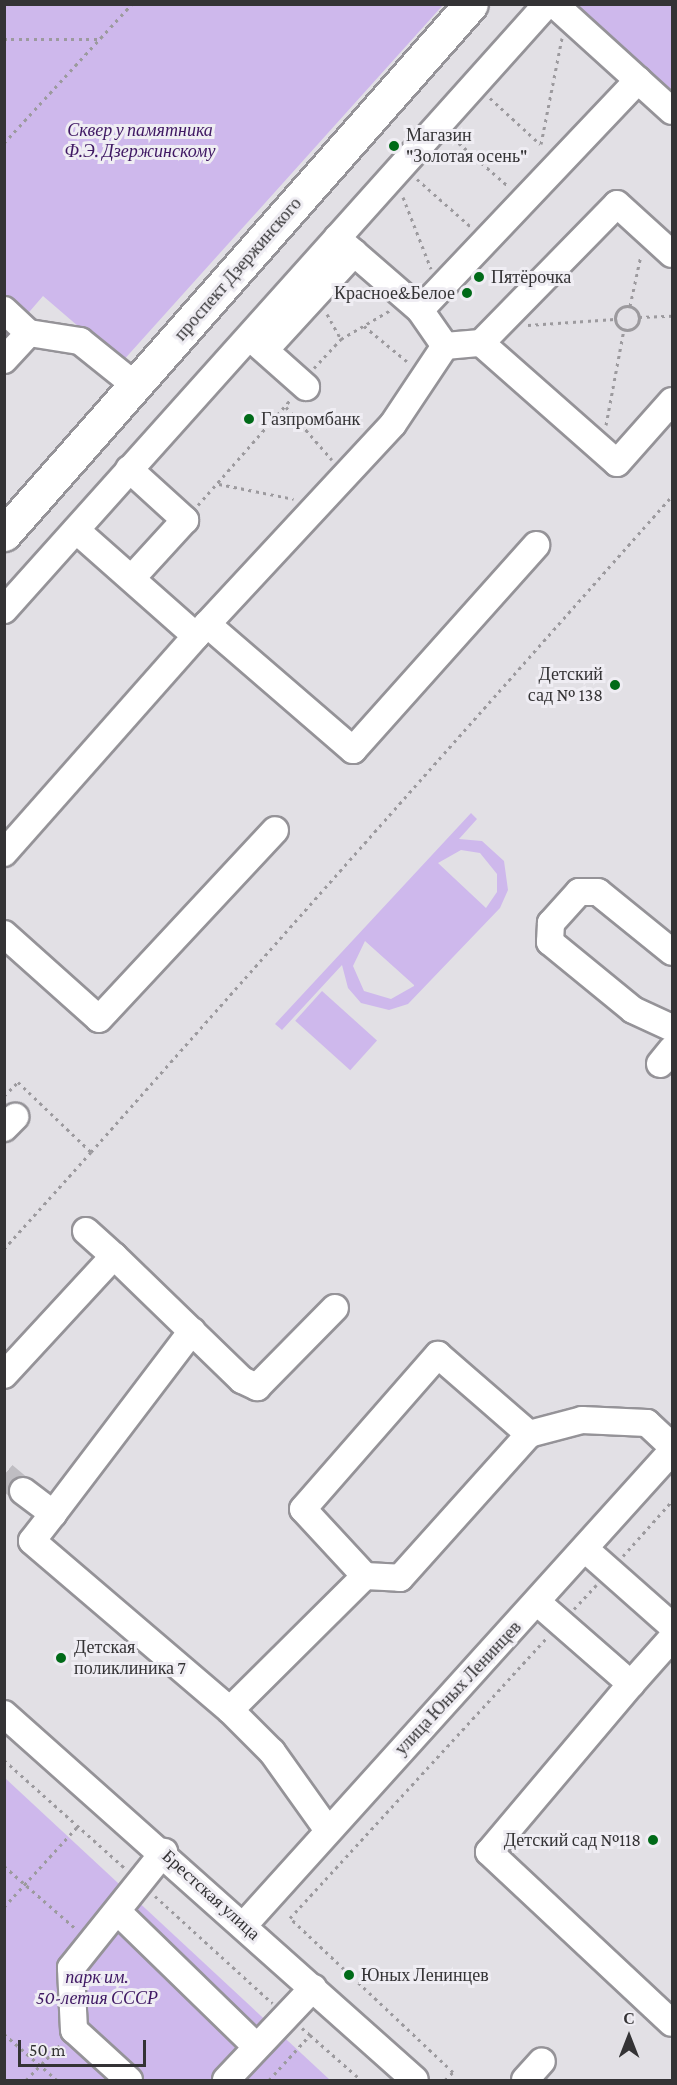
<!DOCTYPE html>
<html>
<head>
<meta charset="utf-8">
<style>
	body { margin:0 }
	#map { position:relative; width:677px; height:2085px; overflow:hidden; background:#e2e0e5; font-family:"Crimson Pro",serif }
	div>[style] { position:absolute }
	.green>* { inset:0; background:#ceb8ec; transform-origin:0 0 }
	.minor-tunnel>* { height:26px; margin-top:-13px; transform-origin:0; background:repeating-linear-gradient(90deg,#bfbdc2 0 26px,transparent 0 39px) }
	.path>* { height:3px; margin-top:-1.5px; transform-origin:0; background:repeating-linear-gradient(90deg,#9c9a9e 0 3px,transparent 0 7.5px) }
	.path>.ring { margin:-1.5px; padding:0; box-sizing:content-box; background:none; border:3px solid #9c9a9e; border-radius:50% }
	.roads { filter:drop-shadow(2px 0 #959398) drop-shadow(-2px 0 #959398) drop-shadow(0 2px #959398) drop-shadow(0 -2px #959398) }
	.minor>* { height:26px; margin:-13px; padding:0 13px; transform-origin:13px; border-radius:13px; background:#fff }
	.major>* { height:33px; margin:-16.5px; padding:0 16.5px; transform-origin:16.5px; border-radius:16.5px; background:#fff }
	.dots>* { width:16px; height:16px; translate:-50% -50%; box-sizing:border-box; border:3px solid #efedf3; border-radius:50% }
	span { translate:-50% -50%; white-space:nowrap; text-align:center; line-height:1.15; -webkit-text-stroke:6px #efedf3; paint-order:stroke }
	.park-label { font-size:18px; color:#3f1863; font-style:italic }
	.poi-label { font-size:18px; color:#343335 }
	.left { translate:0 -50%; text-align:left }
	.right { translate:-100% -50%; text-align:right }
	.street-label { font-size:18px; color:#343335 }
	.frame { position:absolute; inset:0; border:6px solid #343335; pointer-events:none }
	.north { position:absolute; left:599px; top:2007px; width:60px; height:60px; -webkit-text-stroke:4px #efedf3; paint-order:stroke; rotate:0deg; font-size:16px; font-weight:700; line-height:24px; text-align:center; color:#343335 }
	.north::after { content:''; display:block; margin:auto; width:21px; height:27px; background:#343335; clip-path:polygon(50% 0,100% 100%,50% 72%,0 100%) }
	.scale { position:absolute; left:18px; top:2040px; width:128px; height:27px; box-sizing:border-box; border:3px solid #343335; border-top:0; padding-left:8px; font-size:18px; line-height:21px; white-space:nowrap; color:#343335; -webkit-text-stroke:4px #efedf3; paint-order:stroke }
</style>
</head>
<body>
<div id="map">
	<div class="green">
		<div style="clip-path:polygon(5px 5px,443px 5px,121px 363px,43px 296px,5px 340px)"></div>
		<div style="clip-path:polygon(577px 5px,672px 5px,672px 92px)"></div>
		<div style="clip-path:polygon(evenodd,471px 813px,477px 819px,459px 839px,482px 841px,504px 861px,508px 890px,500px 908px,408px 1004px,389px 1010px,361px 1003px,348px 988px,342px 965px,282px 1030px,275px 1024px,471px 813px,461px 850px,480px 853px,497px 874px,497px 892px,486px 908px,438px 863px,461px 850px,471px 813px,365px 941px,414px 985px,414px 986px,391px 999px,364px 991px,353px 966px,365px 941px)"></div>
		<div style="left:322px;top:991px;width:74px;height:40px;rotate:42deg"></div>
		<div style="clip-path:polygon(5px 1778px,330px 2080px,5px 2080px)"></div>
	</div>
	<div class="minor-tunnel">
		<div style="left:4px;top:1475px;width:25px;rotate:40deg"></div>
	</div>
	<div class="path">
		<div style="left:4px;top:39px;width:96px"></div>
		<div style="left:490px;top:98px;width:68px;rotate:42.6deg"></div>
		<div style="left:453px;top:138px;width:74px;rotate:41.2deg"></div>
		<div style="left:4px;top:143px;width:189px;rotate:-47.4deg"></div>
		<div style="left:541px;top:144px;width:108px;rotate:-78.8deg"></div>
		<div style="left:417px;top:179px;width:71px;rotate:41.6deg"></div>
		<div style="left:403px;top:197px;width:77px;rotate:68.7deg"></div>
		<div style="left:630px;top:306px;width:52px;rotate:-77.8deg"></div>
		<div class="ring" style="left:615px;top:306px;width:21px;height:21px"></div>
		<div style="left:327px;top:314px;width:29px;rotate:61deg"></div>
		<div style="left:639px;top:317px;width:33px;rotate:-2deg"></div>
		<div style="left:528px;top:325px;width:87px;rotate:-3.9deg"></div>
		<div style="left:364px;top:326px;width:58px;rotate:39.4deg"></div>
		<div style="left:314px;top:368px;width:40px;rotate:-47deg"></div>
		<div style="left:341px;top:339px;width:56px;rotate:-30.3deg"></div>
		<div style="left:286px;top:407px;width:70px;rotate:49deg"></div>
		<div style="left:606px;top:425px;width:98px;rotate:-79.4deg"></div>
		<div style="left:219px;top:484px;width:76px;rotate:11.3deg"></div>
		<div style="left:198px;top:505px;width:141px;rotate:-48.7deg"></div>
		<div style="left:4px;top:1096px;width:20px;rotate:-45deg"></div>
		<div style="left:18px;top:1082px;width:101px;rotate:43.8deg"></div>
		<div style="left:91px;top:1152px;width:130px;rotate:131.9deg"></div>
		<div style="left:91px;top:1152px;width:876px;rotate:-48.47deg"></div>
		<div style="left:623px;top:1556px;width:74px;rotate:-48.3deg"></div>
		<div style="left:574px;top:1609px;width:33px;rotate:-47deg"></div>
		<div style="left:4px;top:1760px;width:164px;rotate:41.8deg"></div>
		<div style="left:4px;top:1866px;width:94px;rotate:41.1deg"></div>
		<div style="left:155px;top:1896px;width:159px;rotate:42.4deg"></div>
		<div style="left:4px;top:1907px;width:110px;rotate:-47.6deg"></div>
		<div style="left:302px;top:2028px;width:11px;rotate:41deg"></div>
		<div style="left:4px;top:2034px;width:70px;rotate:41deg"></div>
		<div style="left:26px;top:2080px;width:49px;rotate:-45.8deg"></div>
		<div style="left:269px;top:2080px;width:61px;rotate:-47.7deg"></div>
		<div style="left:310px;top:2035px;width:68px;rotate:41.4deg"></div>
		<div style="left:445px;top:2080px;width:11px;rotate:-45deg"></div>
		<div style="left:453px;top:2072px;width:224px;rotate:-136.6deg"></div>
		<div style="left:290px;top:1918px;width:380px;rotate:-47.5deg"></div>
	</div>
	<div class="roads">
		<div class="minor">
			<div style="left:554px;top:4px;width:159px;rotate:42.2deg"></div>
			<div style="left:4px;top:310px;width:34px;rotate:43deg"></div>
			<div style="left:29px;top:333px;width:37px;rotate:133deg"></div>
			<div style="left:420px;top:310px;width:317px;rotate:-46.5deg"></div>
			<div style="left:29px;top:333px;width:52px;rotate:8.9deg"></div>
			<div style="left:80px;top:341px;width:72px;rotate:38.8deg"></div>
			<div style="left:253px;top:340px;width:71px;rotate:41.6deg"></div>
			<div style="left:481px;top:343px;width:181px;rotate:41.4deg"></div>
			<div style="left:617px;top:463px;width:83px;rotate:-48.4deg"></div>
			<div style="left:445px;top:346px;width:36px;rotate:-5deg"></div>
			<div style="left:481px;top:343px;width:194px;rotate:-45.6deg"></div>
			<div style="left:617px;top:204px;width:74px;rotate:42.3deg"></div>
			<div style="left:265px;top:350px;width:132px;rotate:-47.5deg"></div>
			<div style="left:129px;top:469px;width:76px;rotate:42.3deg"></div>
			<div style="left:185px;top:520px;width:79px;rotate:132.4deg"></div>
			<div style="left:76px;top:530px;width:160px;rotate:41.5deg"></div>
			<div style="left:196px;top:636px;width:289px;rotate:-47.1deg"></div>
			<div style="left:393px;top:424px;width:94px;rotate:-56.3deg"></div>
			<div style="left:445px;top:346px;width:44px;rotate:-124.8deg"></div>
			<div style="left:420px;top:310px;width:110px;rotate:-139.1deg"></div>
			<div style="left:4px;top:610px;width:814px;rotate:-48.14deg"></div>
			<div style="left:207px;top:624px;width:193px;rotate:40.8deg"></div>
			<div style="left:353px;top:750px;width:275px;rotate:-48.2deg"></div>
			<div style="left:4px;top:853px;width:290px;rotate:-48.5deg"></div>
			<div style="left:4px;top:934px;width:127px;rotate:41.8deg"></div>
			<div style="left:99px;top:1019px;width:258px;rotate:-47deg"></div>
			<div style="left:672px;top:952px;width:95px;rotate:-141deg"></div>
			<div style="left:598px;top:892px;width:19px;rotate:180deg"></div>
			<div style="left:579px;top:892px;width:42px;rotate:132.1deg"></div>
			<div style="left:551px;top:923px;width:19px;rotate:93deg"></div>
			<div style="left:550px;top:942px;width:107px;rotate:39.3deg"></div>
			<div style="left:633px;top:1010px;width:43px;rotate:24.8deg"></div>
			<div style="left:660px;top:1064px;width:19px;rotate:-51deg"></div>
			<div style="left:4px;top:1128px;width:16px;rotate:-45deg"></div>
			<div style="left:86px;top:1231px;width:38px;rotate:42deg"></div>
			<div style="left:4px;top:1375px;width:162px;rotate:-47.3deg"></div>
			<div style="left:114px;top:1256px;width:178px;rotate:44.1deg"></div>
			<div style="left:242px;top:1380px;width:17px;rotate:25deg"></div>
			<div style="left:257px;top:1387px;width:111px;rotate:-45.4deg"></div>
			<div style="left:23px;top:1491px;width:38px;rotate:37deg"></div>
			<div style="left:53px;top:1514px;width:34px;rotate:128deg"></div>
			<div style="left:32px;top:1541px;width:260px;rotate:40.5deg"></div>
			<div style="left:53px;top:1514px;width:230px;rotate:-52.8deg"></div>
			<div style="left:585px;top:1549px;width:116px;rotate:41.5deg"></div>
			<div style="left:365px;top:1576px;width:35px;rotate:3deg"></div>
			<div style="left:400px;top:1578px;width:193px;rotate:-48.1deg"></div>
			<div style="left:537px;top:1602px;width:125px;rotate:41.1deg"></div>
			<div style="left:631px;top:1684px;width:220px;rotate:130.2deg"></div>
			<div style="left:489px;top:1852px;width:250px;rotate:43.1deg"></div>
			<div style="left:631px;top:1684px;width:62px;rotate:-48.3deg"></div>
			<div style="left:4px;top:1714px;width:550px;rotate:41.69deg"></div>
			<div style="left:327px;top:1829px;width:95px;rotate:-125.5deg"></div>
			<div style="left:272px;top:1752px;width:59px;rotate:-135deg"></div>
			<div style="left:230px;top:1710px;width:190px;rotate:-44.8deg"></div>
			<div style="left:365px;top:1576px;width:91px;rotate:-132.8deg"></div>
			<div style="left:303px;top:1509px;width:205px;rotate:-48.8deg"></div>
			<div style="left:438px;top:1355px;width:121px;rotate:41deg"></div>
			<div style="left:529px;top:1434px;width:55px;rotate:-14.8deg"></div>
			<div style="left:582px;top:1420px;width:65px;rotate:2.6deg"></div>
			<div style="left:647px;top:1423px;width:34px;rotate:43deg"></div>
			<div style="left:118px;top:1912px;width:191px;rotate:44.2deg"></div>
			<div style="left:244px;top:1925px;width:639px;rotate:-47.92deg"></div>
			<div style="left:129px;top:2080px;width:74px;rotate:-137.7deg"></div>
			<div style="left:74px;top:2030px;width:62px;rotate:-92.8deg"></div>
			<div style="left:71px;top:1968px;width:149px;rotate:-51.3deg"></div>
			<div style="left:226px;top:2080px;width:127px;rotate:-46.6deg"></div>
			<div style="left:525px;top:2080px;width:25px;rotate:-48deg"></div>
		</div>
		<div class="major">
			<div style="left:4px;top:534px;width:706px;rotate:-48.62deg"></div>
		</div>
	</div>
	<div class="dots">
		<div style="left:394px;top:146px;background:#006a18"></div>
		<div style="left:479px;top:277px;background:#006a18"></div>
		<div style="left:467px;top:293px;background:#006a18"></div>
		<div style="left:249px;top:419px;background:#006a18"></div>
		<div style="left:615px;top:685px;background:#006a18"></div>
		<div style="left:61px;top:1658px;background:#006a18"></div>
		<div style="left:653px;top:1840px;background:#006a18"></div>
		<div style="left:349px;top:1975px;background:#006a18"></div>
	</div>
	<div class="park-label">
		<span style="left:140px;top:141px">Сквер у памятника<br>Ф.Э. Дзержинскому</span>
		<span style="left:97px;top:1988px">парк им.<br>50-летия СССР</span>
	</div>
	<div class="poi-label">
		<span class="left" style="left:406px;top:146px">Магазин<br>"Золотая осень"</span>
		<span class="left" style="left:491px;top:277px">Пятёрочка</span>
		<span class="right" style="left:455px;top:293px">Красное&amp;Белое</span>
		<span class="left" style="left:261px;top:419px">Газпромбанк</span>
		<span class="right" style="left:603px;top:685px">Детский<br>сад № 138</span>
		<span class="left" style="left:74px;top:1658px">Детская<br>поликлиника 7</span>
		<span class="right" style="left:641px;top:1840px">Детский сад №118</span>
		<span class="left" style="left:361px;top:1975px">Юных Ленинцев</span>
	</div>
	<div class="street-label">
		<span style="left:238px;top:269px;rotate:-49deg">проспект Дзержинского</span>
		<span style="left:458px;top:1688px;rotate:-47deg">улица Юных Ленинцев</span>
		<span style="left:211px;top:1895px;rotate:42deg">Брестская улица</span>
	</div>
	<div class="frame"></div>
	<div class="north">С</div>
	<div class="scale">50 m</div>
</div>
</body>
</html>
